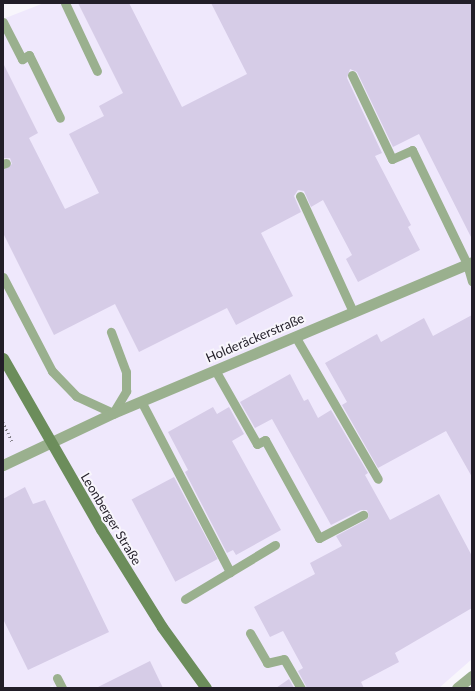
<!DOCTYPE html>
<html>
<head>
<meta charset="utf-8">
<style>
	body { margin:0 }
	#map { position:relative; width:475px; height:691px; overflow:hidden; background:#f8f6fc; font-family:Lato,sans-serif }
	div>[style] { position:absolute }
	.built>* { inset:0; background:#efe8fc }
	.building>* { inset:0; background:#d6cce7; transform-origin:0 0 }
	.path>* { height:2.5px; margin-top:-1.25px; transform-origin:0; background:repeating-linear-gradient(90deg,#848189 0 1px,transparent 0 4px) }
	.service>* { height:9px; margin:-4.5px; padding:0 4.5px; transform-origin:4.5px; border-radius:4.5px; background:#9ab08e }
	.minor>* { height:11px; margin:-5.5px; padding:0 5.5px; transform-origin:5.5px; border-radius:5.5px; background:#9ab08e }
	.secondary>* { height:11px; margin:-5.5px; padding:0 5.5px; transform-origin:5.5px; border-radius:5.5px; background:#6c8d5b }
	span { translate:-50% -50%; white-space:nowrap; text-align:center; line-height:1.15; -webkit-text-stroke:4px #f8f6fc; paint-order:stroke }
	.street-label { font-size:13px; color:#221e28 }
	.frame { position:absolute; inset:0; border:4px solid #221e28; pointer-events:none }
</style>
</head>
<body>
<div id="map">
	<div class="built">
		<div style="clip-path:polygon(44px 3px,472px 3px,472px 659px,439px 688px,54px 688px,53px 685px,48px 688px,3px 688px,3px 19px)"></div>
	</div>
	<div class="building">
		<div style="clip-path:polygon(78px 3px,129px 3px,182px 107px,247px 74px,211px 3px,472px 3px,472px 239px,419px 134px,393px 147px,357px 72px,350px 69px,347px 78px,382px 153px,375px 156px,411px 225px,408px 227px,420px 250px,358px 282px,346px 259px,352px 255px,323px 200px,311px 207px,304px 191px,298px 190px,294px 196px,301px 212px,261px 233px,293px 296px,236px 325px,227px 308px,139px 352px,115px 304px,54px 335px,3px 233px,3px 170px,12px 164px,10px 158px,3px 158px,3px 63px,38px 133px,29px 138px,65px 209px,99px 193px,69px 134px,104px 116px,99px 106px,123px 93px)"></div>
		<div style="clip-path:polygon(472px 315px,472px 477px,446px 431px,378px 468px,342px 405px,347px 402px,325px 363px,377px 334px,381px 342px,424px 318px,433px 336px)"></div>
		<div style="clip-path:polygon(290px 374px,304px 401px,308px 399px,318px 418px,331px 410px,368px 473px,365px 475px,390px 520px,439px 494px,472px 556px,472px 608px,395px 653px,399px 662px,361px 682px,364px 688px,307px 688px,298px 671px,303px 668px,283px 631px,270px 637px,254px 607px,315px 574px,310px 563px,342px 546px,336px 536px,366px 520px,369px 516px,367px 510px,361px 510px,331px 525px,272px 419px,255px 428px,240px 402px)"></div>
		<div style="clip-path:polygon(213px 407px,217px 414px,229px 407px,244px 434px,232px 441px,281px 530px,236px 555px,233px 550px,227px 553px,185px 472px,188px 470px,168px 432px)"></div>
		<div style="left:174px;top:477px;width:93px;height:48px;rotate:62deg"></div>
		<div style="clip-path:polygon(25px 487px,33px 504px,45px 500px,109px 632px,28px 670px,3px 619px,3px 499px)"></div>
		<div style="clip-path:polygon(150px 661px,163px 688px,96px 688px)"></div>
		<div style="clip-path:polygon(289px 679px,294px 688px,276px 688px)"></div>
	</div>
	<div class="path">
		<div style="left:3px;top:422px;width:23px;rotate:65deg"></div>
	</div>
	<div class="service">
		<div style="left:65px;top:3px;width:75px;rotate:64.8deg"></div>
		<div style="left:3px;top:22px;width:42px;rotate:62.8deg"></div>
		<div style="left:22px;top:59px;width:8px;rotate:-30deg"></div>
		<div style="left:29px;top:55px;width:70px;rotate:63.8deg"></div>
		<div style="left:352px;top:75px;width:93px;rotate:64.5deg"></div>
		<div style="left:392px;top:159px;width:22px;rotate:-24deg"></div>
		<div style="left:412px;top:150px;width:127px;rotate:64.2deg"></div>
		<div style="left:467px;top:264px;width:18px;rotate:74deg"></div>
		<div style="left:3px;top:164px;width:3px;rotate:-18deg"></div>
		<div style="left:300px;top:196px;width:128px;rotate:65.4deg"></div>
		<div style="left:3px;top:277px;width:106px;rotate:62.5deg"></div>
		<div style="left:52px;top:371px;width:35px;rotate:46deg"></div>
		<div style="left:76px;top:396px;width:41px;rotate:24.7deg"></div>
		<div style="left:113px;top:413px;width:26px;rotate:-59deg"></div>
		<div style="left:126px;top:391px;width:19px;rotate:-90deg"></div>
		<div style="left:126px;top:372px;width:43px;rotate:-110.6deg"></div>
		<div style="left:295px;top:336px;width:165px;rotate:59.9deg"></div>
		<div style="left:215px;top:370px;width:85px;rotate:60.4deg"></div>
		<div style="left:257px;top:444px;width:9px;rotate:-27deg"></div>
		<div style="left:265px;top:440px;width:112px;rotate:61.1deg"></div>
		<div style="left:319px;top:538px;width:50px;rotate:-27.6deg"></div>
		<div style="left:141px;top:401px;width:193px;rotate:62.5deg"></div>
		<div style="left:185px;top:599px;width:105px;rotate:-31deg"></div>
		<div style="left:250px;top:633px;width:34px;rotate:60deg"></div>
		<div style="left:267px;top:663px;width:17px;rotate:-13deg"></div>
		<div style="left:284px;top:659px;width:34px;rotate:60deg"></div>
		<div style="left:57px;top:678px;width:11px;rotate:63deg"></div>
	</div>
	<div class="minor">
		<div style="left:3px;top:465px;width:122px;rotate:-25.3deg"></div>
		<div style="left:113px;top:413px;width:389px;rotate:-22.8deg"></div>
		<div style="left:457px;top:688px;width:19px;rotate:-39deg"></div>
	</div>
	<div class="secondary">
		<div style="left:3px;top:358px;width:197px;rotate:60.2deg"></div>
		<div style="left:101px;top:529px;width:115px;rotate:58.1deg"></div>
		<div style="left:162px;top:627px;width:75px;rotate:54.2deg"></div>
	</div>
	<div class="street-label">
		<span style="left:255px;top:338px;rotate:-23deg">Holderäckerstraße</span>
		<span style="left:111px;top:519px;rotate:59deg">Leonberger Straße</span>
	</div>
	<div class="frame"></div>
</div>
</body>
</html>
